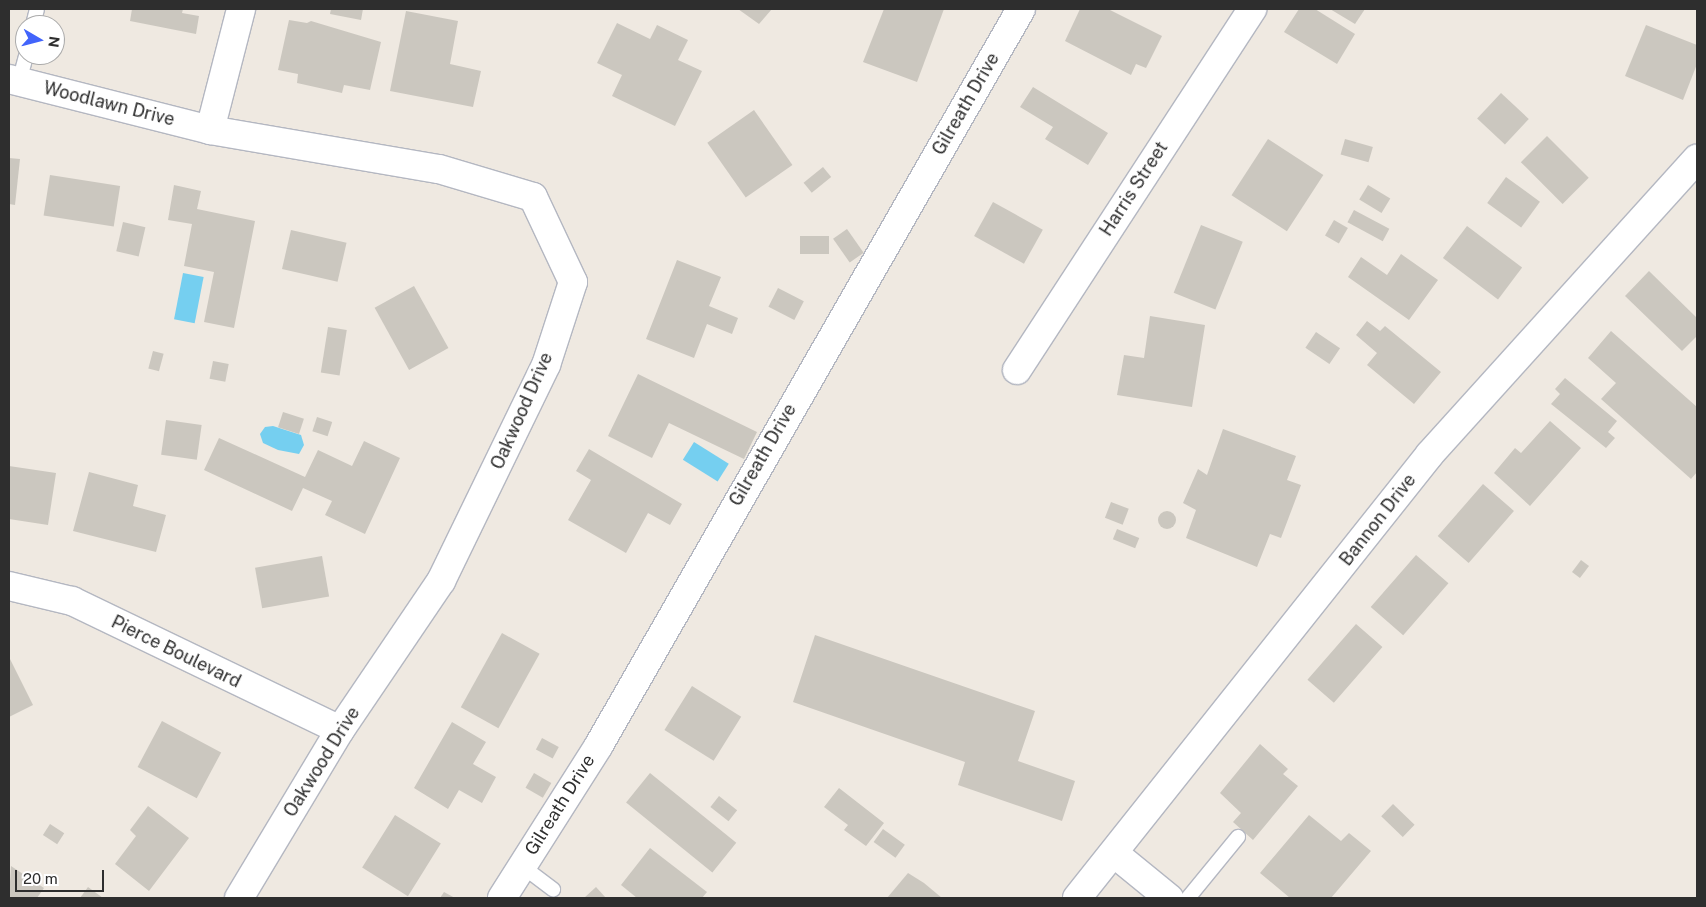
<!DOCTYPE html>
<html>
<head>
<meta charset="utf-8">
<style>
	body { margin:0 }
	#map { position:relative; width:1706px; height:907px; overflow:hidden; background:#efe9e1; font-family:"Public Sans",sans-serif }
	div>[style] { position:absolute }
	.water>* { inset:0; background:#75cff0; transform-origin:0 0 }
	.building>* { inset:0; background:#cbc7bf; transform-origin:0 0 }
	.round { border-radius:50% }
	.roads { filter:drop-shadow(1px 0 #b4b7c1) drop-shadow(-1px 0 #b4b7c1) drop-shadow(0 1px #b4b7c1) drop-shadow(0 -1px #b4b7c1) }
	.lane>* { height:14px; margin:-7px; padding:0 7px; transform-origin:7px; border-radius:7px; background:#fff }
	.street>* { height:28px; margin:-14px; padding:0 14px; transform-origin:14px; border-radius:14px; background:#fff }
	span { translate:-50% -50%; white-space:nowrap; text-align:center; line-height:1.15; -webkit-text-stroke:5px #fff; paint-order:stroke }
	.street-label { font-size:18px; color:#2e2e2e }
	.frame { position:absolute; inset:0; border:10px solid #2e2e2e; pointer-events:none }
	.north { position:absolute; left:15px; top:15px; width:50px; height:50px; box-sizing:border-box; background:#fff; border:1px solid #ababab; border-radius:50%; rotate:98deg; font-size:14px; font-weight:700; line-height:20px; text-align:center; color:#2e2e2e }
	.north::after { content:''; display:block; margin:auto; width:18px; height:22px; background:#4264fb; clip-path:polygon(50% 0,100% 100%,50% 72%,0 100%) }
	.scale { position:absolute; left:15px; top:870px; width:89px; height:22px; box-sizing:border-box; border:2px solid #2e2e2e; border-top:0; padding-left:6px; font-size:15px; line-height:18px; white-space:nowrap; color:#2e2e2e; -webkit-text-stroke:4px #fff; paint-order:stroke }
</style>
</head>
<body>
<div id="map">
	<div class="water">
		<div style="left:183px;top:273px;width:21px;height:47px;rotate:11deg"></div>
		<div style="clip-path:polygon(273px 426px,301px 435px,304px 445px,299px 454px,278px 450px,263px 443px,260px 434px,265px 427px)"></div>
		<div style="left:694px;top:442px;width:41px;height:21px;rotate:32deg"></div>
	</div>
	<div class="building">
		<div style="clip-path:polygon(132px 9px,183px 9px,182px 13px,199px 16px,196px 34px,130px 21px)"></div>
		<div style="clip-path:polygon(331px 9px,363px 9px,361px 20px,330px 14px)"></div>
		<div style="clip-path:polygon(738px 9px,772px 9px,759px 24px)"></div>
		<div style="clip-path:polygon(884px 9px,944px 9px,917px 82px,863px 62px)"></div>
		<div style="clip-path:polygon(1080px 9px,1108px 9px,1162px 36px,1146px 68px,1136px 64px,1131px 75px,1065px 41px)"></div>
		<div style="clip-path:polygon(1299px 9px,1315px 9px,1355px 34px,1337px 64px,1284px 32px)"></div>
		<div style="clip-path:polygon(1330px 9px,1365px 9px,1355px 24px)"></div>
		<div style="clip-path:polygon(406px 11px,458px 21px,450px 64px,481px 71px,473px 107px,390px 91px)"></div>
		<div style="clip-path:polygon(289px 20px,307px 23px,311px 21px,381px 42px,370px 90px,344px 85px,342px 93px,297px 83px,298px 74px,278px 70px)"></div>
		<div style="clip-path:polygon(617px 23px,650px 39px,657px 25px,688px 40px,678px 60px,702px 71px,675px 126px,612px 96px,622px 75px,597px 63px)"></div>
		<div style="clip-path:polygon(1646px 25px,1697px 45px,1697px 64px,1683px 100px,1625px 76px)"></div>
		<div style="clip-path:polygon(1033px 87px,1108px 133px,1088px 165px,1045px 139px,1053px 127px,1020px 107px)"></div>
		<div style="left:1501px;top:93px;width:38px;height:35px;rotate:43deg"></div>
		<div style="left:754px;top:110px;width:67px;height:57px;rotate:55deg"></div>
		<div style="left:1547px;top:136px;width:59px;height:37px;rotate:45deg"></div>
		<div style="left:1268px;top:139px;width:66px;height:67px;rotate:33deg"></div>
		<div style="left:1345px;top:139px;width:29px;height:16px;rotate:16deg"></div>
		<div style="clip-path:polygon(9px 158px,20px 159px,15px 205px,9px 204px)"></div>
		<div style="left:823px;top:167px;width:13px;height:25px;rotate:51deg"></div>
		<div style="left:50px;top:175px;width:71px;height:41px;rotate:9deg"></div>
		<div style="left:1506px;top:177px;width:42px;height:32px;rotate:36deg"></div>
		<div style="clip-path:polygon(174px 185px,201px 191px,197px 209px,255px 221px,234px 328px,204px 322px,214px 272px,184px 266px,192px 224px,168px 220px)"></div>
		<div style="left:1368px;top:185px;width:26px;height:17px;rotate:31deg"></div>
		<div style="left:993px;top:202px;width:57px;height:39px;rotate:29deg"></div>
		<div style="left:1354px;top:210px;width:40px;height:14px;rotate:28deg"></div>
		<div style="left:1334px;top:220px;width:16px;height:18px;rotate:30deg"></div>
		<div style="left:123px;top:222px;width:23px;height:30px;rotate:13deg"></div>
		<div style="left:1201px;top:225px;width:45px;height:73px;rotate:22deg"></div>
		<div style="left:1467px;top:226px;width:69px;height:40px;rotate:37deg"></div>
		<div style="left:847px;top:229px;width:29px;height:17px;rotate:55deg"></div>
		<div style="left:291px;top:230px;width:57px;height:40px;rotate:13deg"></div>
		<div style="left:800px;top:236px;width:29px;height:18px"></div>
		<div style="clip-path:polygon(1401px 254px,1438px 280px,1409px 320px,1348px 277px,1361px 257px,1387px 275px)"></div>
		<div style="clip-path:polygon(677px 260px,721px 277px,709px 306px,738px 318px,732px 334px,707px 324px,694px 358px,646px 339px)"></div>
		<div style="clip-path:polygon(1649px 271px,1697px 318px,1697px 336px,1682px 351px,1625px 296px)"></div>
		<div style="left:414px;top:286px;width:71px;height:45px;rotate:61deg"></div>
		<div style="left:778px;top:288px;width:29px;height:21px;rotate:27deg"></div>
		<div style="clip-path:polygon(1150px 316px,1205px 325px,1192px 407px,1117px 395px,1124px 355px,1144px 358px)"></div>
		<div style="clip-path:polygon(1367px 321px,1380px 331px,1385px 326px,1441px 372px,1414px 404px,1367px 365px,1377px 353px,1356px 335px)"></div>
		<div style="left:328px;top:327px;width:19px;height:46px;rotate:9deg"></div>
		<div style="clip-path:polygon(1611px 331px,1697px 407px,1697px 472px,1691px 479px,1601px 399px,1616px 383px,1588px 358px)"></div>
		<div style="left:1316px;top:332px;width:29px;height:19px;rotate:34deg"></div>
		<div style="left:153px;top:351px;width:11px;height:18px;rotate:15deg"></div>
		<div style="left:213px;top:361px;width:16px;height:18px;rotate:11deg"></div>
		<div style="clip-path:polygon(638px 374px,757px 432px,744px 459px,669px 423px,652px 458px,608px 436px)"></div>
		<div style="clip-path:polygon(1565px 378px,1617px 421px,1608px 432px,1615px 438px,1606px 448px,1551px 404px,1560px 394px,1555px 389px)"></div>
		<div style="left:283px;top:412px;width:22px;height:16px;rotate:18deg"></div>
		<div style="left:317px;top:417px;width:16px;height:15px;rotate:18deg"></div>
		<div style="left:166px;top:420px;width:36px;height:35px;rotate:8deg"></div>
		<div style="clip-path:polygon(1550px 421px,1581px 448px,1530px 506px,1494px 473px,1515px 448px,1521px 453px)"></div>
		<div style="clip-path:polygon(1223px 429px,1296px 456px,1287px 480px,1301px 485px,1281px 538px,1270px 534px,1257px 567px,1186px 538px,1196px 510px,1183px 503px,1198px 469px,1207px 475px)"></div>
		<div style="clip-path:polygon(219px 438px,305px 477px,318px 450px,352px 466px,364px 441px,400px 458px,365px 534px,325px 515px,332px 501px,303px 488px,292px 511px,204px 470px)"></div>
		<div style="clip-path:polygon(589px 449px,682px 504px,670px 525px,648px 513px,626px 553px,568px 520px,591px 480px,576px 471px)"></div>
		<div style="clip-path:polygon(9px 466px,56px 473px,48px 525px,9px 519px)"></div>
		<div style="clip-path:polygon(89px 472px,138px 485px,133px 506px,166px 515px,156px 552px,73px 531px)"></div>
		<div style="left:1483px;top:484px;width:41px;height:69px;rotate:41deg"></div>
		<div style="left:1111px;top:502px;width:19px;height:17px;rotate:21deg"></div>
		<div class="round" style="left:1158px;top:511px;width:18px;height:18px"></div>
		<div style="left:1117px;top:529px;width:24px;height:11px;rotate:22deg"></div>
		<div style="left:1416px;top:555px;width:43px;height:69px;rotate:41deg"></div>
		<div style="left:322px;top:556px;width:41px;height:68px;rotate:80deg"></div>
		<div style="left:1581px;top:560px;width:10px;height:15px;rotate:37deg"></div>
		<div style="left:1356px;top:624px;width:35px;height:74px;rotate:41deg"></div>
		<div style="left:502px;top:633px;width:43px;height:85px;rotate:29deg"></div>
		<div style="clip-path:polygon(815px 635px,1035px 711px,1018px 761px,1075px 781px,1062px 821px,958px 785px,965px 762px,793px 702px)"></div>
		<div style="clip-path:polygon(9px 657px,33px 705px,9px 717px)"></div>
		<div style="left:692px;top:686px;width:58px;height:52px;rotate:32deg"></div>
		<div style="left:162px;top:721px;width:67px;height:52px;rotate:28deg"></div>
		<div style="clip-path:polygon(452px 722px,486px 742px,473px 764px,496px 777px,482px 803px,459px 790px,448px 809px,414px 788px)"></div>
		<div style="left:542px;top:738px;width:19px;height:13px;rotate:28deg"></div>
		<div style="clip-path:polygon(1260px 744px,1288px 769px,1283px 774px,1298px 786px,1253px 840px,1233px 822px,1241px 813px,1220px 793px)"></div>
		<div style="left:534px;top:773px;width:20px;height:17px;rotate:30deg"></div>
		<div style="left:650px;top:773px;width:111px;height:38px;rotate:39deg"></div>
		<div style="clip-path:polygon(839px 788px,884px 823px,866px 846px,844px 830px,848px 825px,824px 807px)"></div>
		<div style="left:719px;top:796px;width:23px;height:14px;rotate:38deg"></div>
		<div style="left:1393px;top:804px;width:30px;height:17px;rotate:44deg"></div>
		<div style="clip-path:polygon(148px 806px,189px 838px,149px 891px,115px 864px,136px 836px,130px 830px)"></div>
		<div style="left:395px;top:815px;width:54px;height:62px;rotate:32deg"></div>
		<div style="clip-path:polygon(1309px 815px,1341px 841px,1349px 833px,1371px 851px,1331px 898px,1290px 898px,1260px 873px)"></div>
		<div style="left:50px;top:824px;width:17px;height:13px;rotate:33deg"></div>
		<div style="left:883px;top:829px;width:27px;height:16px;rotate:36deg"></div>
		<div style="clip-path:polygon(650px 848px,707px 892px,702px 898px,637px 898px,621px 885px)"></div>
		<div style="clip-path:polygon(11px 866px,44px 888px,37px 898px,9px 898px)"></div>
		<div style="clip-path:polygon(908px 873px,924px 883px,942px 898px,887px 898px)"></div>
		<div style="clip-path:polygon(88px 887px,103px 898px,80px 898px)"></div>
		<div style="clip-path:polygon(596px 887px,606px 898px,584px 898px)"></div>
		<div style="clip-path:polygon(444px 892px,455px 898px,440px 898px)"></div>
	</div>
	<div class="roads">
		<div class="lane">
			<div style="left:33px;top:25px;width:16px;rotate:-76deg"></div>
			<div style="left:19px;top:82px;width:28px;rotate:-75deg"></div>
			<div style="left:522px;top:866px;width:39px;rotate:37deg"></div>
			<div style="left:1188px;top:898px;width:79px;rotate:-50.7deg"></div>
		</div>
		<div class="street">
			<div style="left:9px;top:79px;width:207px;rotate:14.2deg"></div>
			<div style="left:210px;top:130px;width:232px;rotate:9.7deg"></div>
			<div style="left:439px;top:169px;width:98px;rotate:16.6deg"></div>
			<div style="left:533px;top:197px;width:94px;rotate:64.8deg"></div>
			<div style="left:573px;top:282px;width:87px;rotate:108deg"></div>
			<div style="left:546px;top:365px;width:240px;rotate:115.9deg"></div>
			<div style="left:441px;top:581px;width:180px;rotate:124.1deg"></div>
			<div style="left:340px;top:730px;width:196px;rotate:121deg"></div>
			<div style="left:210px;top:130px;width:125px;rotate:-75.6deg"></div>
			<div style="left:1017px;top:370px;width:431px;rotate:-56.9deg"></div>
			<div style="left:9px;top:586px;width:65px;rotate:13.4deg"></div>
			<div style="left:72px;top:601px;width:297px;rotate:25.7deg"></div>
			<div style="left:1115px;top:854px;width:70px;rotate:39.2deg"></div>
			<div style="left:502px;top:898px;width:181px;rotate:-57.6deg"></div>
			<div style="left:599px;top:745px;width:848px;rotate:-60.17deg"></div>
			<div style="left:1077px;top:898px;width:567px;rotate:-51.51deg"></div>
			<div style="left:1430px;top:454px;width:398px;rotate:-47.9deg"></div>
		</div>
	</div>
	<div class="street-label">
		<span style="left:109px;top:104px;rotate:14deg">Woodlawn Drive</span>
		<span style="left:966px;top:104px;rotate:-60deg">Gilreath Drive</span>
		<span style="left:1134px;top:189px;rotate:-57deg">Harris Street</span>
		<span style="left:522px;top:411px;rotate:-66deg">Oakwood Drive</span>
		<span style="left:763px;top:455px;rotate:-60deg">Gilreath Drive</span>
		<span style="left:1378px;top:520px;rotate:-52deg">Bannon Drive</span>
		<span style="left:176px;top:652px;rotate:26deg">Pierce Boulevard</span>
		<span style="left:322px;top:762px;rotate:-58deg">Oakwood Drive</span>
		<span style="left:560px;top:805px;rotate:-58deg">Gilreath Drive</span>
	</div>
	<div class="frame"></div>
	<div class="north">N</div>
	<div class="scale">20 m</div>
</div>
</body>
</html>
